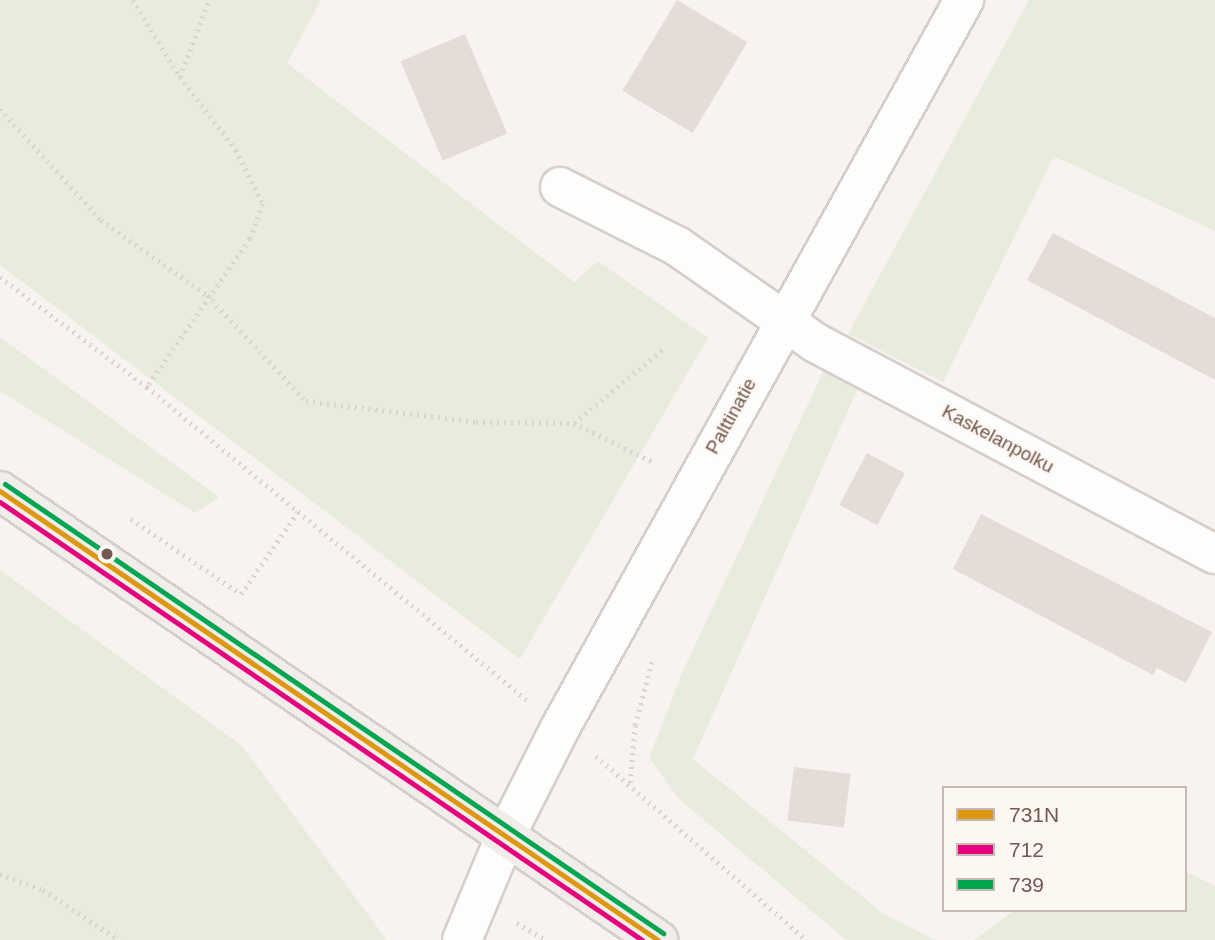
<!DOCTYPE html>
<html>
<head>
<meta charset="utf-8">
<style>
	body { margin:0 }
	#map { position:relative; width:1215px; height:940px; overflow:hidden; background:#f8f3f0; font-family:Helvetica,sans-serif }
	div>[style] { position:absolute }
	.green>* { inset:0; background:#e8ecdc }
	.building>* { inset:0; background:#e4dcd7; transform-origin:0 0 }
	.path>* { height:4.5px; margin-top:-2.25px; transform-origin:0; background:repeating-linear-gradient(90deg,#dad3d0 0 2px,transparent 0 7px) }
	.roads { filter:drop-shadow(2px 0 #d5ceca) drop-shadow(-2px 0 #d5ceca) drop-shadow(0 2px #d5ceca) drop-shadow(0 -2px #d5ceca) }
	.minor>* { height:38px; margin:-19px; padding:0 19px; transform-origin:19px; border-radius:19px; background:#fefdfd }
	.major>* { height:38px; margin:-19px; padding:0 19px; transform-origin:19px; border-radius:19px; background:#f1ede8 }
	.bus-1>* { height:5px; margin:-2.5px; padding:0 2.5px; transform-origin:2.5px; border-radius:2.5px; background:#dd9710 }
	.bus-2>* { height:5px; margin:-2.5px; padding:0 2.5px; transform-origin:2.5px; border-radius:2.5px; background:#e5007d }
	.bus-3>* { height:5px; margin:-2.5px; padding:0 2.5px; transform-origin:2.5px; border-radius:2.5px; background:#00a651 }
	.dots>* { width:19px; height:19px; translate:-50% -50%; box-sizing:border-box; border:4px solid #fdf7f2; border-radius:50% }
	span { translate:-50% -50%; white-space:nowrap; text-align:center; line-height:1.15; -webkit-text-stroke:5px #fdf7f2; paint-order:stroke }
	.street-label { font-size:19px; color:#735951 }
	.legend { position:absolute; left:942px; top:786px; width:245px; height:126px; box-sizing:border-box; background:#fdf7f2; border:2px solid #c6b8b2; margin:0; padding:9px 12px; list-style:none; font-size:21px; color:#735951 }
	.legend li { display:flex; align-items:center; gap:14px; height:35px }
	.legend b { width:35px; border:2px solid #c6b8b2 }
</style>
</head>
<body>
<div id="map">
	<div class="green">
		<div style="clip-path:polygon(0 0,321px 0,287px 63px,574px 282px,598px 261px,708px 338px,520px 659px,0 265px)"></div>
		<div style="clip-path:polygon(1029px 0,1215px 0,1215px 231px,1054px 156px,943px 382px,848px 334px)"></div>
		<div style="clip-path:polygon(0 337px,219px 497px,195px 513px,0 391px)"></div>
		<div style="clip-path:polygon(824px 370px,857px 390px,693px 759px,884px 914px,935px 940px,846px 940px,679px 799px,649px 758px,683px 671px)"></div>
		<div style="clip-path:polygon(0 570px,241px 745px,387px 940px,0 940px)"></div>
		<div style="clip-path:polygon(1185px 871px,1215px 886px,1215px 940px,974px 940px,1015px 910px,1185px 910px)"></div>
	</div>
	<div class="building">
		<div style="left:677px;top:0;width:82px;height:106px;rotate:31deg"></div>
		<div style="left:465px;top:34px;width:108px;height:70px;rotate:67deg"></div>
		<div style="clip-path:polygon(1053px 233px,1215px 318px,1215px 380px,1027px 280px)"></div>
		<div style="left:867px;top:453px;width:43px;height:59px;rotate:28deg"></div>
		<div style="clip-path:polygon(981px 514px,1212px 632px,1186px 683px,1157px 668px,1153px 675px,953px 569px)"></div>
		<div style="left:794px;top:767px;width:57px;height:54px;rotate:7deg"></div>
	</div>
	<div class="path">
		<div style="left:133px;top:0;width:90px;rotate:58.6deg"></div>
		<div style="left:180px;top:77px;width:92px;rotate:52.5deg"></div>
		<div style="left:236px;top:150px;width:60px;rotate:63.4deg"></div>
		<div style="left:263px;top:204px;width:37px;rotate:110deg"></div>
		<div style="left:250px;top:239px;width:180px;rotate:124.8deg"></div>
		<div style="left:180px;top:77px;width:82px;rotate:-69.4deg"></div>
		<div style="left:0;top:109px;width:150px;rotate:47.7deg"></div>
		<div style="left:101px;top:220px;width:130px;rotate:35.3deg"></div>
		<div style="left:207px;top:295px;width:145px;rotate:47deg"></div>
		<div style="left:306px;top:401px;width:171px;rotate:7deg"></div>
		<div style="left:476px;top:422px;width:98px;rotate:0.6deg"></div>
		<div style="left:574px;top:423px;width:116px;rotate:-39.7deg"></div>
		<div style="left:0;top:277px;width:184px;rotate:36.8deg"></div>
		<div style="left:147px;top:387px;width:492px;rotate:39.5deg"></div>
		<div style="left:574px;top:423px;width:90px;rotate:26.3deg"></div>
		<div style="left:131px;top:519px;width:133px;rotate:34.3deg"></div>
		<div style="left:241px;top:594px;width:102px;rotate:-55.4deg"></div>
		<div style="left:596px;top:756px;width:279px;rotate:41.2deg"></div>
		<div style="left:630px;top:783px;width:58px;rotate:-85.1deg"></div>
		<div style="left:635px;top:725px;width:70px;rotate:-75.2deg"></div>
		<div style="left:0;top:874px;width:46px;rotate:20.4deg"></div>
		<div style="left:43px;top:890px;width:91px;rotate:33.3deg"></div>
		<div style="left:517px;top:923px;width:34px;rotate:30deg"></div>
	</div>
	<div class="roads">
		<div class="minor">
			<div style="left:560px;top:187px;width:131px;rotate:26.8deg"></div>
			<div style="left:677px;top:246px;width:169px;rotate:34.9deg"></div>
			<div style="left:816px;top:343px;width:451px;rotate:27.9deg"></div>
			<div style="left:462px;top:940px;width:114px;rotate:-67.3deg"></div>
			<div style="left:506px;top:835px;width:120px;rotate:-63.2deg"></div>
			<div style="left:560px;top:728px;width:833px;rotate:-60.97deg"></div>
		</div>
		<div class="major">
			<div style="left:0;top:491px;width:797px;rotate:34.31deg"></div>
		</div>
	</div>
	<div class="bus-1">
		<div style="left:0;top:491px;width:797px;rotate:34.31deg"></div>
	</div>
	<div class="bus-2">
		<div style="left:0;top:502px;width:777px;rotate:34.3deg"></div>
	</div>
	<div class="bus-3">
		<div style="left:5px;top:484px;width:797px;rotate:34.31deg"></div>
	</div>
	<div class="dots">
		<div style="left:107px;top:554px;background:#735951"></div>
	</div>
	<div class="street-label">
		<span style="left:731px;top:416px;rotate:-61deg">Palttinatie</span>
		<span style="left:998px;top:439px;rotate:28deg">Kaskelanpolku</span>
	</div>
	<ul class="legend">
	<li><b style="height:9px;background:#dd9710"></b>731N</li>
	<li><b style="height:9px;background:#e5007d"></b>712</li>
	<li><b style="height:9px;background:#00a651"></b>739</li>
	</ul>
</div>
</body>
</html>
